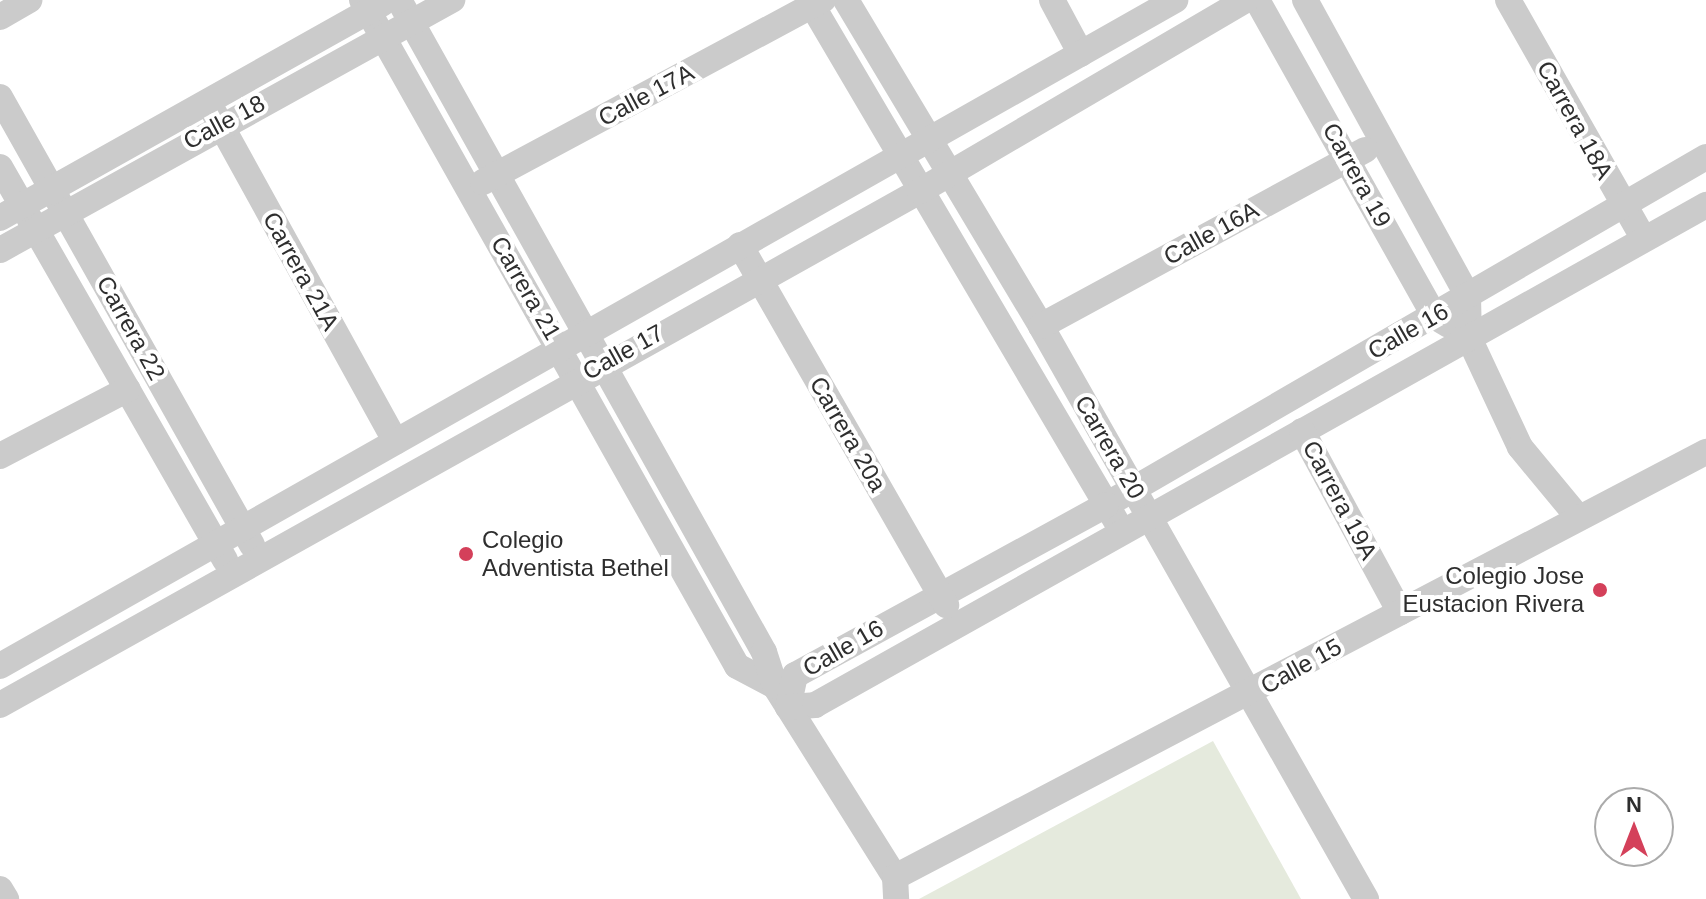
<!DOCTYPE html>
<html>
<head>
<meta charset="utf-8">
<style>
	body { margin:0 }
	#map { position:relative; width:1706px; height:899px; overflow:hidden; background:#fff; font-family:Helvetica,sans-serif }
	div>[style] { position:absolute }
	.green>* { inset:0; background:#e5eadd }
	.street>* { height:26px; margin:-13px; padding:0 13px; transform-origin:13px; border-radius:13px; background:#cbcbcb }
	.dots>* { width:22px; height:22px; translate:-50% -50%; box-sizing:border-box; border:4px solid #fff; border-radius:50% }
	span { translate:-50% -50%; white-space:nowrap; text-align:center; line-height:1.15; -webkit-text-stroke:8px #fff; paint-order:stroke }
	.street-label { font-size:24px; color:#2e2e2e }
	.poi-label { font-size:24px; color:#2e2e2e }
	.left { translate:0 -50%; text-align:left }
	.right { translate:-100% -50%; text-align:right }
	.north { position:absolute; left:1594px; top:787px; width:80px; height:80px; box-sizing:border-box; background:#fff; border:2px solid #ababab; border-radius:50%; rotate:0deg; font-size:22px; font-weight:700; line-height:32px; text-align:center; color:#2e2e2e }
	.north::after { content:''; display:block; margin:auto; width:28px; height:36px; background:#d4405a; clip-path:polygon(50% 0,100% 100%,50% 72%,0 100%) }
</style>
</head>
<body>
<div id="map">
	<div class="green">
		<div style="clip-path:polygon(1213px 741px,1301px 899px,919px 899px)"></div>
	</div>
	<div class="street">
		<div style="left:362px;top:0;width:764px;rotate:60.62deg"></div>
		<div style="left:737px;top:666px;width:43px;rotate:27.8deg"></div>
		<div style="left:775px;top:686px;width:226px;rotate:57.9deg"></div>
		<div style="left:895px;top:877px;width:22px;rotate:87deg"></div>
		<div style="left:399px;top:0;width:747px;rotate:60.76deg"></div>
		<div style="left:764px;top:652px;width:36px;rotate:72deg"></div>
		<div style="left:809px;top:0;width:605px;rotate:59.49deg"></div>
		<div style="left:846px;top:0;width:380px;rotate:59.1deg"></div>
		<div style="left:1041px;top:326px;width:659px;rotate:60.44deg"></div>
		<div style="left:1052px;top:0;width:61px;rotate:61.8deg"></div>
		<div style="left:1257px;top:0;width:362px;rotate:60.7deg"></div>
		<div style="left:1434px;top:316px;width:17px;rotate:31deg"></div>
		<div style="left:1305px;top:0;width:339px;rotate:61.2deg"></div>
		<div style="left:1468px;top:297px;width:41px;rotate:88.6deg"></div>
		<div style="left:1469px;top:338px;width:120px;rotate:64.9deg"></div>
		<div style="left:1520px;top:447px;width:89px;rotate:50.4deg"></div>
		<div style="left:1508px;top:0;width:275px;rotate:60.4deg"></div>
		<div style="left:0;top:17px;width:34px;rotate:-30deg"></div>
		<div style="left:0;top:97px;width:514px;rotate:60.64deg"></div>
		<div style="left:212px;top:109px;width:380px;rotate:61.1deg"></div>
		<div style="left:1706px;top:157px;width:694px;rotate:149.89deg"></div>
		<div style="left:1106px;top:505px;width:354px;rotate:151.3deg"></div>
		<div style="left:795px;top:675px;width:33px;rotate:102deg"></div>
		<div style="left:788px;top:707px;width:27px;rotate:-4deg"></div>
		<div style="left:815px;top:705px;width:1022px;rotate:-29.3deg"></div>
		<div style="left:0;top:167px;width:453px;rotate:60.2deg"></div>
		<div style="left:483px;top:182px;width:386px;rotate:-28.2deg"></div>
		<div style="left:0;top:218px;width:438px;rotate:-29.3deg"></div>
		<div style="left:740px;top:245px;width:415px;rotate:60.2deg"></div>
		<div style="left:0;top:250px;width:517px;rotate:-28.95deg"></div>
		<div style="left:1041px;top:326px;width:369px;rotate:-28.5deg"></div>
		<div style="left:1302px;top:431px;width:206px;rotate:61.6deg"></div>
		<div style="left:0;top:456px;width:144px;rotate:-27.6deg"></div>
		<div style="left:0;top:666px;width:1351px;rotate:-29.54deg"></div>
		<div style="left:0;top:705px;width:1054px;rotate:-29.19deg"></div>
		<div style="left:920px;top:191px;width:378px;rotate:-30.4deg"></div>
		<div style="left:895px;top:877px;width:916px;rotate:-27.66deg"></div>
		<div style="left:0;top:889px;width:12px;rotate:59deg"></div>
	</div>
	<div class="dots">
		<div style="left:466px;top:554px;background:#d4405a"></div>
		<div style="left:1600px;top:590px;background:#d4405a"></div>
	</div>
	<div class="street-label">
		<span style="left:646px;top:95px;rotate:-28deg">Calle 17A</span>
		<span style="left:1575px;top:120px;rotate:61deg">Carrera 18A</span>
		<span style="left:224px;top:122px;rotate:-28deg">Calle 18</span>
		<span style="left:1357px;top:175px;rotate:61deg">Carrera 19</span>
		<span style="left:1211px;top:233px;rotate:-29deg">Calle 16A</span>
		<span style="left:301px;top:271px;rotate:61deg">Carrera 21A</span>
		<span style="left:526px;top:288px;rotate:60deg">Carrera 21</span>
		<span style="left:131px;top:328px;rotate:61deg">Carrera 22</span>
		<span style="left:1408px;top:331px;rotate:-30deg">Calle 16</span>
		<span style="left:623px;top:352px;rotate:-29deg">Calle 17</span>
		<span style="left:848px;top:434px;rotate:60deg">Carrera 20a</span>
		<span style="left:1110px;top:447px;rotate:60deg">Carrera 20</span>
		<span style="left:1340px;top:500px;rotate:62deg">Carrera 19A</span>
		<span style="left:843px;top:648px;rotate:-30deg">Calle 16</span>
		<span style="left:1301px;top:666px;rotate:-29deg">Calle 15</span>
	</div>
	<div class="poi-label">
		<span class="left" style="left:482px;top:554px">Colegio<br>Adventista Bethel</span>
		<span class="right" style="left:1584px;top:590px">Colegio Jose<br>Eustacion Rivera</span>
	</div>
	<div class="north">N</div>
</div>
</body>
</html>
